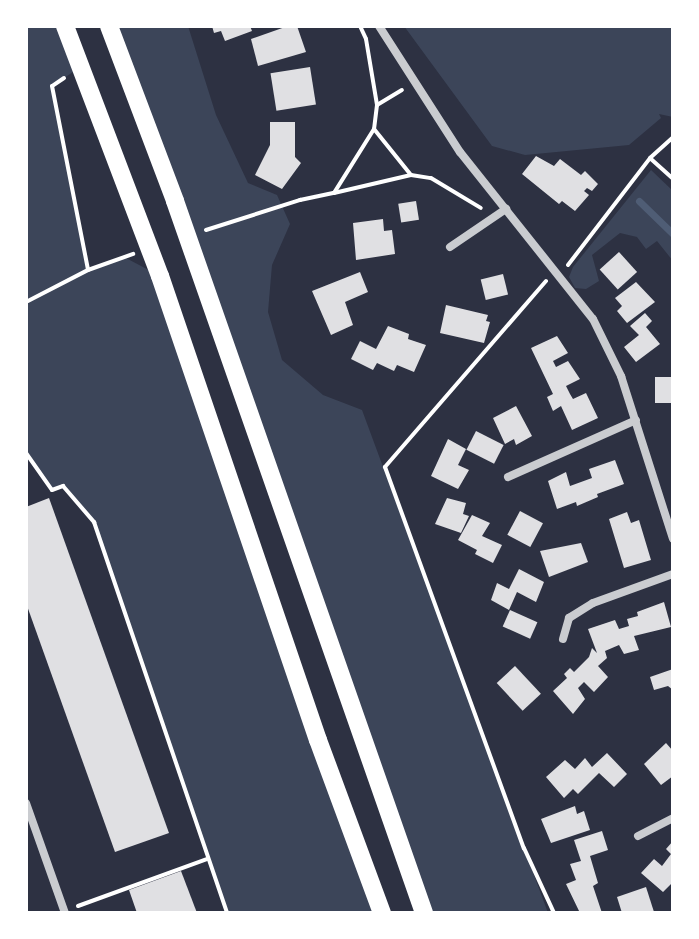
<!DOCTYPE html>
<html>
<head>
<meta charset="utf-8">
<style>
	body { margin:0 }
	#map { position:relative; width:699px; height:939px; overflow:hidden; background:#2d3142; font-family:"Open Sans",sans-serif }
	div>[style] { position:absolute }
	.green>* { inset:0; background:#3c4559 }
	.stream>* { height:7px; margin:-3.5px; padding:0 3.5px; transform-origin:3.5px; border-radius:3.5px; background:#4f5d75 }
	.building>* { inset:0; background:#e0e0e3; transform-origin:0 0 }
	.path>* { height:4px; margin:-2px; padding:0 2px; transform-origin:2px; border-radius:2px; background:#fff }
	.minor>* { height:8px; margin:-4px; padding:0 4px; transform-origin:4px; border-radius:4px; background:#caccd0 }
	.primary>* { height:18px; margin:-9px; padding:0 9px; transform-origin:9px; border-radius:9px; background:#fff }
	span { translate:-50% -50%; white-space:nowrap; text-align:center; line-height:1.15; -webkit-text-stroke:8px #fff; paint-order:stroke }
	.frame { position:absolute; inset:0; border:28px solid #fff; pointer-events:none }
</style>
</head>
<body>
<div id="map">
	<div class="green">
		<div style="clip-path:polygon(26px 26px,65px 26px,79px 68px,52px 86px,87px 269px,124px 257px,160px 276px,380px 913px,227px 913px,94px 522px,63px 486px,52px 490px,26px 453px)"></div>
		<div style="clip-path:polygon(109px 26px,188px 26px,216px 115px,248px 183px,277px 195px,290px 224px,272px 265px,268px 312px,282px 360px,323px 395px,362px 410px,548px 913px,424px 913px)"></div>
		<div style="clip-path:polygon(404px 26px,673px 26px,673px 117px,659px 114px,661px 118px,629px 145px,525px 155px,492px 146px)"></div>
		<div style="clip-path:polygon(651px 170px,673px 191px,673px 261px,657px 241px,646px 249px,637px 237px,620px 233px,592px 255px,599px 281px,586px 289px,575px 288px,569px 277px,573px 267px)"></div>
	</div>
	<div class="stream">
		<div style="left:639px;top:201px;width:47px;rotate:44.1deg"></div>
	</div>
	<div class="building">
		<div style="clip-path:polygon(212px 26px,250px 26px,252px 31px,225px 41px,221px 31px,214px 33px)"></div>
		<div style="clip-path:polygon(288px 26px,297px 26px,306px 52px,258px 66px,251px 39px)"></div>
		<div style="left:310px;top:67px;width:38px;height:40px;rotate:81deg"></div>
		<div style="clip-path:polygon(270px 122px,295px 122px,295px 157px,301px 163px,282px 189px,255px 175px,270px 145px)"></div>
		<div style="clip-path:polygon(536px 156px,554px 166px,560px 159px,581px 175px,585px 171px,598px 184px,592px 191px,587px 188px,584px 191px,589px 195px,575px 211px,562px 201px,559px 204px,522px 174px)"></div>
		<div style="left:416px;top:201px;width:19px;height:18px;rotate:81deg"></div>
		<div style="clip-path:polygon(383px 219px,384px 231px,392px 230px,395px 254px,356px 260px,353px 223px)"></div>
		<div style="left:619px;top:252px;width:27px;height:26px;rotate:48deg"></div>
		<div style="clip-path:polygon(360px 272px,368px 292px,345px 302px,353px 325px,331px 335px,312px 291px)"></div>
		<div style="left:503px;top:274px;width:21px;height:23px;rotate:76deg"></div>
		<div style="clip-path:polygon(636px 282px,655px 302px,627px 323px,617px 311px,622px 306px,615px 298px)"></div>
		<div style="clip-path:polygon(446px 305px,488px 315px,486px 321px,490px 322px,484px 343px,440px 333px)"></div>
		<div style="clip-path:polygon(645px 313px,652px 321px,646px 327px,660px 344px,636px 362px,624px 347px,639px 335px,630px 326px)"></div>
		<div style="clip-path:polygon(388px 326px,409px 334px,408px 339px,426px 345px,414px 372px,397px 365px,394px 371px,377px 363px,373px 370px,351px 359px,360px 341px,376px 349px)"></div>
		<div style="clip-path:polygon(557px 336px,568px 353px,553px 361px,556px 367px,568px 361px,580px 379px,566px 386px,570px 394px,573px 399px,586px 393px,598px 418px,572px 430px,561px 406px,553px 411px,547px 397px,553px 394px,531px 348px)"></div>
		<div style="left:655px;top:377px;width:18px;height:26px"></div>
		<div style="clip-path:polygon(516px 406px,532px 436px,516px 445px,514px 439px,505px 444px,493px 418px)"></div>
		<div style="left:476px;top:431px;width:31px;height:21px;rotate:27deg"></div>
		<div style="clip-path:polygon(448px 439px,466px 449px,458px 465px,469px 470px,458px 489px,431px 476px)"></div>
		<div style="clip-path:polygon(615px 460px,624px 484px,597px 494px,598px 497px,577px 506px,576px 502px,557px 509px,548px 481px,566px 472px,570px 486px,592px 478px,589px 469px)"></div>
		<div style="clip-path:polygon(49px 498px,169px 833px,115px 852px,26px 603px,26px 507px)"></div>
		<div style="clip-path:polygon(447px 498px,466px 503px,463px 514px,469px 516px,461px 533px,435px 524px)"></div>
		<div style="left:520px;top:511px;width:26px;height:27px;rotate:28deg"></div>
		<div style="clip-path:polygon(627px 512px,631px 523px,639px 520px,651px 560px,624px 568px,609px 519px)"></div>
		<div style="clip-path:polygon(472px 515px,490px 523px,482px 536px,502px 545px,493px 563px,475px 554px,477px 550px,458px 540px)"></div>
		<div style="clip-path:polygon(581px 543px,588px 562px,549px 577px,540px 551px)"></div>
		<div style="clip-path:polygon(519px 569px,544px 582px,536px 602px,517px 592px,509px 610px,491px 600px,497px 583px,509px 589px)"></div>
		<div style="clip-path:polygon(664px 602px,671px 627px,634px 636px,639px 650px,624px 654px,619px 645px,605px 651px,607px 658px,598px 666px,608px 677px,594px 692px,584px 682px,578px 688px,585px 699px,573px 714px,553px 691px,567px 678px,564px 674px,570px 668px,574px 672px,589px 657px,592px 648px,597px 653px,588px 629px,615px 620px,619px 629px,629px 626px,627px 619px,638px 616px,637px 612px)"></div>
		<div style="left:510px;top:610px;width:30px;height:18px;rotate:24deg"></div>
		<div style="left:515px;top:666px;width:38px;height:25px;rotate:47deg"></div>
		<div style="clip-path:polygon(673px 669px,673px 690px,668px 686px,654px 690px,650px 677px)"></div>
		<div style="clip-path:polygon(666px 743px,673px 751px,673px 776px,661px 785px,644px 764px)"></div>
		<div style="clip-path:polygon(607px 753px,627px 774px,614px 787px,599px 773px,578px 794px,573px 789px,564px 798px,546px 777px,565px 760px,575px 769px,585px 758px,592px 767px)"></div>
		<div style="clip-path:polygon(575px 806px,577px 814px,584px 811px,590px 830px,551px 843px,541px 819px)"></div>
		<div style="clip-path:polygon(602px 831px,608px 850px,590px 856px,598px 883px,593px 886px,602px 913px,580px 913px,566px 884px,576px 880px,570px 864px,581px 861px,574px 840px)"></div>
		<div style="clip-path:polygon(673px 841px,673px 882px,663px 892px,641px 873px,654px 859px,662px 866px,671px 854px,666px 849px)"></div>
		<div style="clip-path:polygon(181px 871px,197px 913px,137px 913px,129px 890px)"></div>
		<div style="clip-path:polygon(646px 887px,654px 912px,622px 913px,617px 897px)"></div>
	</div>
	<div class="path">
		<div style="left:360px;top:26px;width:14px;rotate:65deg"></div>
		<div style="left:366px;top:39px;width:67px;rotate:80.5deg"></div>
		<div style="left:377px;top:105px;width:24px;rotate:97deg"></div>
		<div style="left:374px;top:129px;width:75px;rotate:122deg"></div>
		<div style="left:334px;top:193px;width:79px;rotate:-13.2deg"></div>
		<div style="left:411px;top:175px;width:20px;rotate:9deg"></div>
		<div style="left:431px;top:178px;width:58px;rotate:31deg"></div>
		<div style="left:64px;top:78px;width:14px;rotate:146deg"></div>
		<div style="left:52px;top:86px;width:187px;rotate:78.9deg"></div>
		<div style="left:377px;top:105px;width:29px;rotate:-31deg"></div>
		<div style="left:374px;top:129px;width:59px;rotate:51.2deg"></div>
		<div style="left:651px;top:159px;width:30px;rotate:42deg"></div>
		<div style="left:206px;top:230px;width:99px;rotate:-17.7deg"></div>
		<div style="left:300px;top:200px;width:35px;rotate:-12deg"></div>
		<div style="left:568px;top:265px;width:135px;rotate:-52.5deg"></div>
		<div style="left:650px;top:158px;width:31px;rotate:-42deg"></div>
		<div style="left:546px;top:281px;width:246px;rotate:130.9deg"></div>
		<div style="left:385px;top:467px;width:406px;rotate:70deg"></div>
		<div style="left:524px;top:848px;width:72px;rotate:65.2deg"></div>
		<div style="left:26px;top:302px;width:70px;rotate:-27.3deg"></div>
		<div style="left:88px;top:270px;width:48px;rotate:-19.6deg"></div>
		<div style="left:26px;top:453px;width:45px;rotate:54.9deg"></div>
		<div style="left:52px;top:490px;width:12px;rotate:-20deg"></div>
		<div style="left:63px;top:486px;width:48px;rotate:49.3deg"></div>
		<div style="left:94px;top:522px;width:413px;rotate:71.2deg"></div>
		<div style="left:78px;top:906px;width:137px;rotate:-20deg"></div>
	</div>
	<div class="minor">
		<div style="left:379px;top:26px;width:150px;rotate:57.3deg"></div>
		<div style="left:460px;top:152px;width:213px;rotate:51.5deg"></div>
		<div style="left:593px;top:319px;width:64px;rotate:63.8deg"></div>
		<div style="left:621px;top:376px;width:171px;rotate:72.3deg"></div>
		<div style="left:450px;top:247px;width:68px;rotate:-34.2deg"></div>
		<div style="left:508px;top:477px;width:140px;rotate:-24deg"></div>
		<div style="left:563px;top:639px;width:22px;rotate:-74deg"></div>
		<div style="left:569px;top:618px;width:28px;rotate:-32deg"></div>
		<div style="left:593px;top:603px;width:85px;rotate:-19.9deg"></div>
		<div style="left:26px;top:803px;width:117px;rotate:70.5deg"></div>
		<div style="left:638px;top:836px;width:39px;rotate:-27deg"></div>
	</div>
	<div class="primary">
		<div style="left:65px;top:26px;width:267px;rotate:69.2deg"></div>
		<div style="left:160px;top:276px;width:490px;rotate:71.2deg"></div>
		<div style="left:318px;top:740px;width:184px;rotate:69.7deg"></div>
		<div style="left:109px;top:26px;width:187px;rotate:69.3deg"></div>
		<div style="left:175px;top:201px;width:754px;rotate:70.72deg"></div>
	</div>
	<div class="frame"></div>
</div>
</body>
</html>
